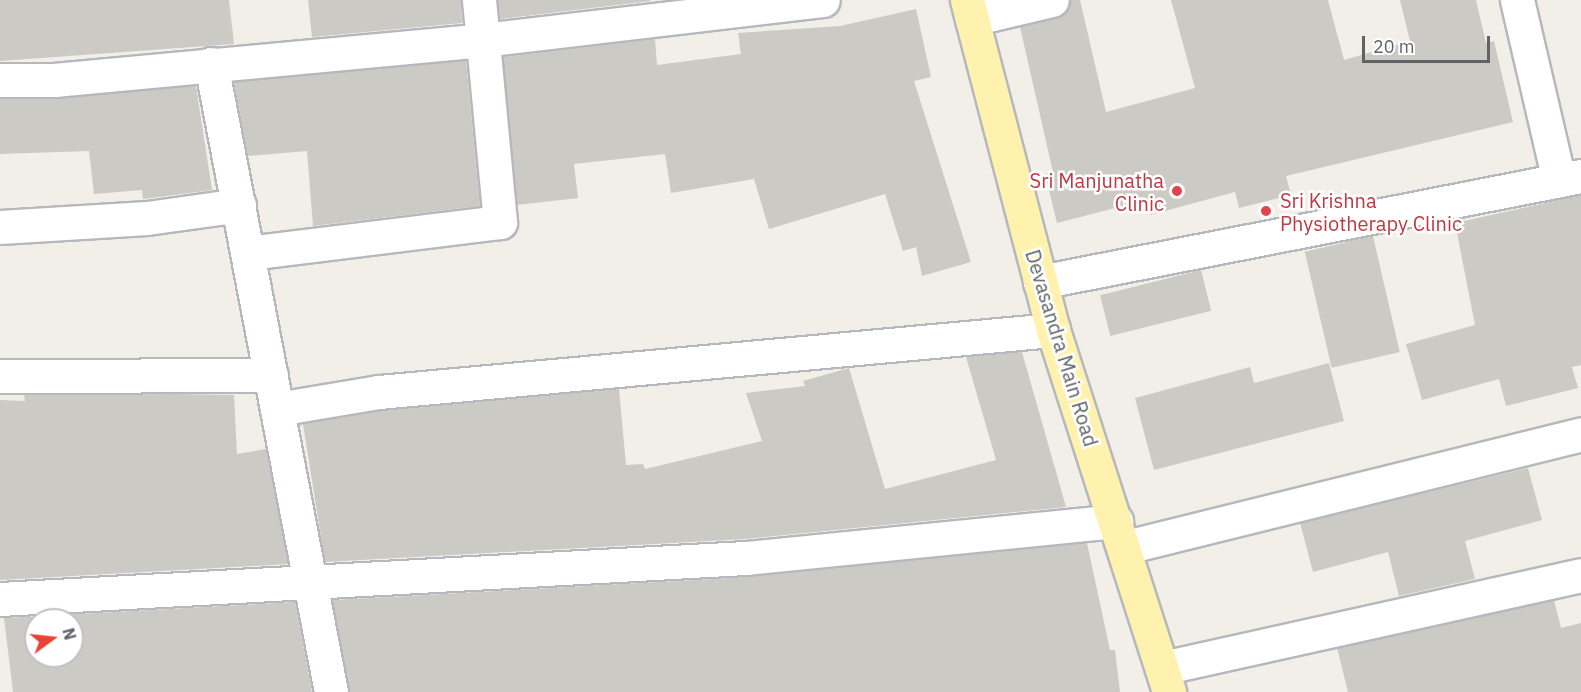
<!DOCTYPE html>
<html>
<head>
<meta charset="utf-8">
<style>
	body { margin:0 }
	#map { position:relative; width:1581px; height:692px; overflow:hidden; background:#f1efe8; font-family:"IBM Plex Sans",sans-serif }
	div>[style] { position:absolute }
	.building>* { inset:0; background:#cccac5; transform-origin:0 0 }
	.roads { filter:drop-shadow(2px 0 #b5b8bc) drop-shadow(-2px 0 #b5b8bc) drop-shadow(0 2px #b5b8bc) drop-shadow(0 -2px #b5b8bc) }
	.minor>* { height:33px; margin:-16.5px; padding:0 16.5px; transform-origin:16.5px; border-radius:16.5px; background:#fff }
	.major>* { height:33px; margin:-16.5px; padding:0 16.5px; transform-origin:16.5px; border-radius:16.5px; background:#fff2af }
	.dots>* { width:16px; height:16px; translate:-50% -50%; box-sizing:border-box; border:3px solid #fff; border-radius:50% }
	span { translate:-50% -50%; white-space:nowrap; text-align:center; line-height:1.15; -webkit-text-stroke:5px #fff; paint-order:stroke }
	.health-label { font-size:20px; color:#be3a42 }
	.right { translate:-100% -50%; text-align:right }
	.left { translate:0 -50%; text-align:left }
	.street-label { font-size:20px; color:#5f6368 }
	.north { position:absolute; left:24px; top:608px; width:60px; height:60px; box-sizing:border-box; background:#fff; border:2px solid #bfc1c3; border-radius:50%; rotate:75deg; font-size:16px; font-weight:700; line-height:24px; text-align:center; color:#5f6368 }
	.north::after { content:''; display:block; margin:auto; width:21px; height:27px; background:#ea4335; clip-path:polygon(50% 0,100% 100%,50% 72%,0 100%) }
	.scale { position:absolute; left:1362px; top:36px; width:128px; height:27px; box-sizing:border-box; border:3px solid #5f6368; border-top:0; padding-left:8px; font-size:18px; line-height:21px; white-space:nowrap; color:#5f6368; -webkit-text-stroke:4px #fff; paint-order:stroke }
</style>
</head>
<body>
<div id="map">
	<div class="building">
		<div style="clip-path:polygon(0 0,229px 0,234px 44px,0 61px)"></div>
		<div style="clip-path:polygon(308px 0,461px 0,462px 23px,312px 37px)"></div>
		<div style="clip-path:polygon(498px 0,650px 0,651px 1px,500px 19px)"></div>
		<div style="clip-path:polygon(1070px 0,1080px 0,1106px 112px,1195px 88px,1171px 0,1328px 0,1344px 60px,1410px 41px,1400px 0,1476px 0,1486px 43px,1494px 41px,1513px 122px,1286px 176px,1291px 195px,1239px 208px,1235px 192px,1150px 215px,1146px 200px,1057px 223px,1045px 174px,1053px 172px,1020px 27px,1057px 18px)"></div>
		<div style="clip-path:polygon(916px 9px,931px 77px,914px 81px,971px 262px,922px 276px,916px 247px,903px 251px,885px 194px,769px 229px,754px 179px,671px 193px,665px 154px,574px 164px,578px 198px,517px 205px,503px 57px,655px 39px,657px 65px,741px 54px,738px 33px,840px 26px)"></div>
		<div style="clip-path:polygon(466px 60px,480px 206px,313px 226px,307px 151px,248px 156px,234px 82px)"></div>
		<div style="clip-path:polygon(196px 86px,212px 190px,143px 199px,142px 190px,94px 194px,89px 151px,0 154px,0 99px)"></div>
		<div style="clip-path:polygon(1581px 195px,1581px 365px,1572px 367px,1578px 388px,1506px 406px,1499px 379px,1422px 400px,1406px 344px,1475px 325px,1455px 223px)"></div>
		<div style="left:1373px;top:236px;width:119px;height:70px;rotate:77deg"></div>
		<div style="left:1201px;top:270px;width:42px;height:104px;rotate:76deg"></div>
		<div style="clip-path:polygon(1022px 352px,1066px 507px,745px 539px,325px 562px,303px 424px,381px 411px,619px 389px,626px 465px,643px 464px,645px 469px,762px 441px,746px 393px,805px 386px,803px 381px,849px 368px,885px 489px,996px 460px,966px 357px)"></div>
		<div style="clip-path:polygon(1329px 363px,1344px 421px,1154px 470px,1135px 398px,1250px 367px,1254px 383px)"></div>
		<div style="clip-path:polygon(176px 394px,234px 395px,237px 454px,266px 449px,288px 564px,0 580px,0 400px,25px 401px,24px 395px,32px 395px)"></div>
		<div style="clip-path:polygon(1528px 468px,1542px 520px,1465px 541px,1475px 579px,1399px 596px,1388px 552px,1313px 572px,1300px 523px)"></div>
		<div style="clip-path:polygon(1087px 543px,1110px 650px,1115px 650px,1120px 692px,349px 692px,332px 600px,747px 577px)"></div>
		<div style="clip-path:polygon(1554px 600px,1561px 628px,1581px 623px,1581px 692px,1348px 692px,1337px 648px)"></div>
		<div style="clip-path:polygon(evenodd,295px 602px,312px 692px,13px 692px,4px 618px,295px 602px,36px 620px,72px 620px,72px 656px,36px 656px,36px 620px)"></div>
	</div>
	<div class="roads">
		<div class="minor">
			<div style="left:1517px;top:0;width:185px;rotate:76.9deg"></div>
			<div style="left:972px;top:19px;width:82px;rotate:-13.4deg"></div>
			<div style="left:211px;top:64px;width:639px;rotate:79.18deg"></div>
			<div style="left:0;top:80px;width:54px"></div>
			<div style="left:54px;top:80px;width:431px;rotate:-5.3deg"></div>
			<div style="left:483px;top:40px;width:342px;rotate:-6.7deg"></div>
			<div style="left:0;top:227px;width:147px;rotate:-3.5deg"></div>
			<div style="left:147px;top:218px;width:93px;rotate:-8deg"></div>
			<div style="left:248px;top:253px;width:254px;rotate:-7deg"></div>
			<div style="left:500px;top:222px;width:223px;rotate:-95.4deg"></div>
			<div style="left:1040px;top:282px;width:551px;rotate:-11.09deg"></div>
			<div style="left:0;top:376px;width:271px;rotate:-0.2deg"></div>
			<div style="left:277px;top:409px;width:103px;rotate:-9.5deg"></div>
			<div style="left:379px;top:392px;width:677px;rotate:-5.26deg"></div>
			<div style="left:1126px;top:547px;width:469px;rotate:-13.9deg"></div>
			<div style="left:0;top:599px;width:747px;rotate:-3.15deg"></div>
			<div style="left:746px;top:558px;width:372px;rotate:-5.7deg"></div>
			<div style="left:1162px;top:668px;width:429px;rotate:-12.5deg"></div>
		</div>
		<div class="major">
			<div style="left:967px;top:0;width:341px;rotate:75.4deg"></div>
			<div style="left:1053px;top:330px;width:380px;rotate:72.2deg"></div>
		</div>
	</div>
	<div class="dots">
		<div style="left:1177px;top:191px;background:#e0444e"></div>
		<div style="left:1266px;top:211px;background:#e0444e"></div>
	</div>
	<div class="health-label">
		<span class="right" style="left:1164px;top:192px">Sri Manjunatha<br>Clinic</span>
		<span class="left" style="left:1280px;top:212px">Sri Krishna<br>Physiotherapy Clinic</span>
	</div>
	<div class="street-label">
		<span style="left:1062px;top:348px;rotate:73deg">Devasandra Main Road</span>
	</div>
	<div class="north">N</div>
	<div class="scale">20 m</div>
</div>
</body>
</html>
